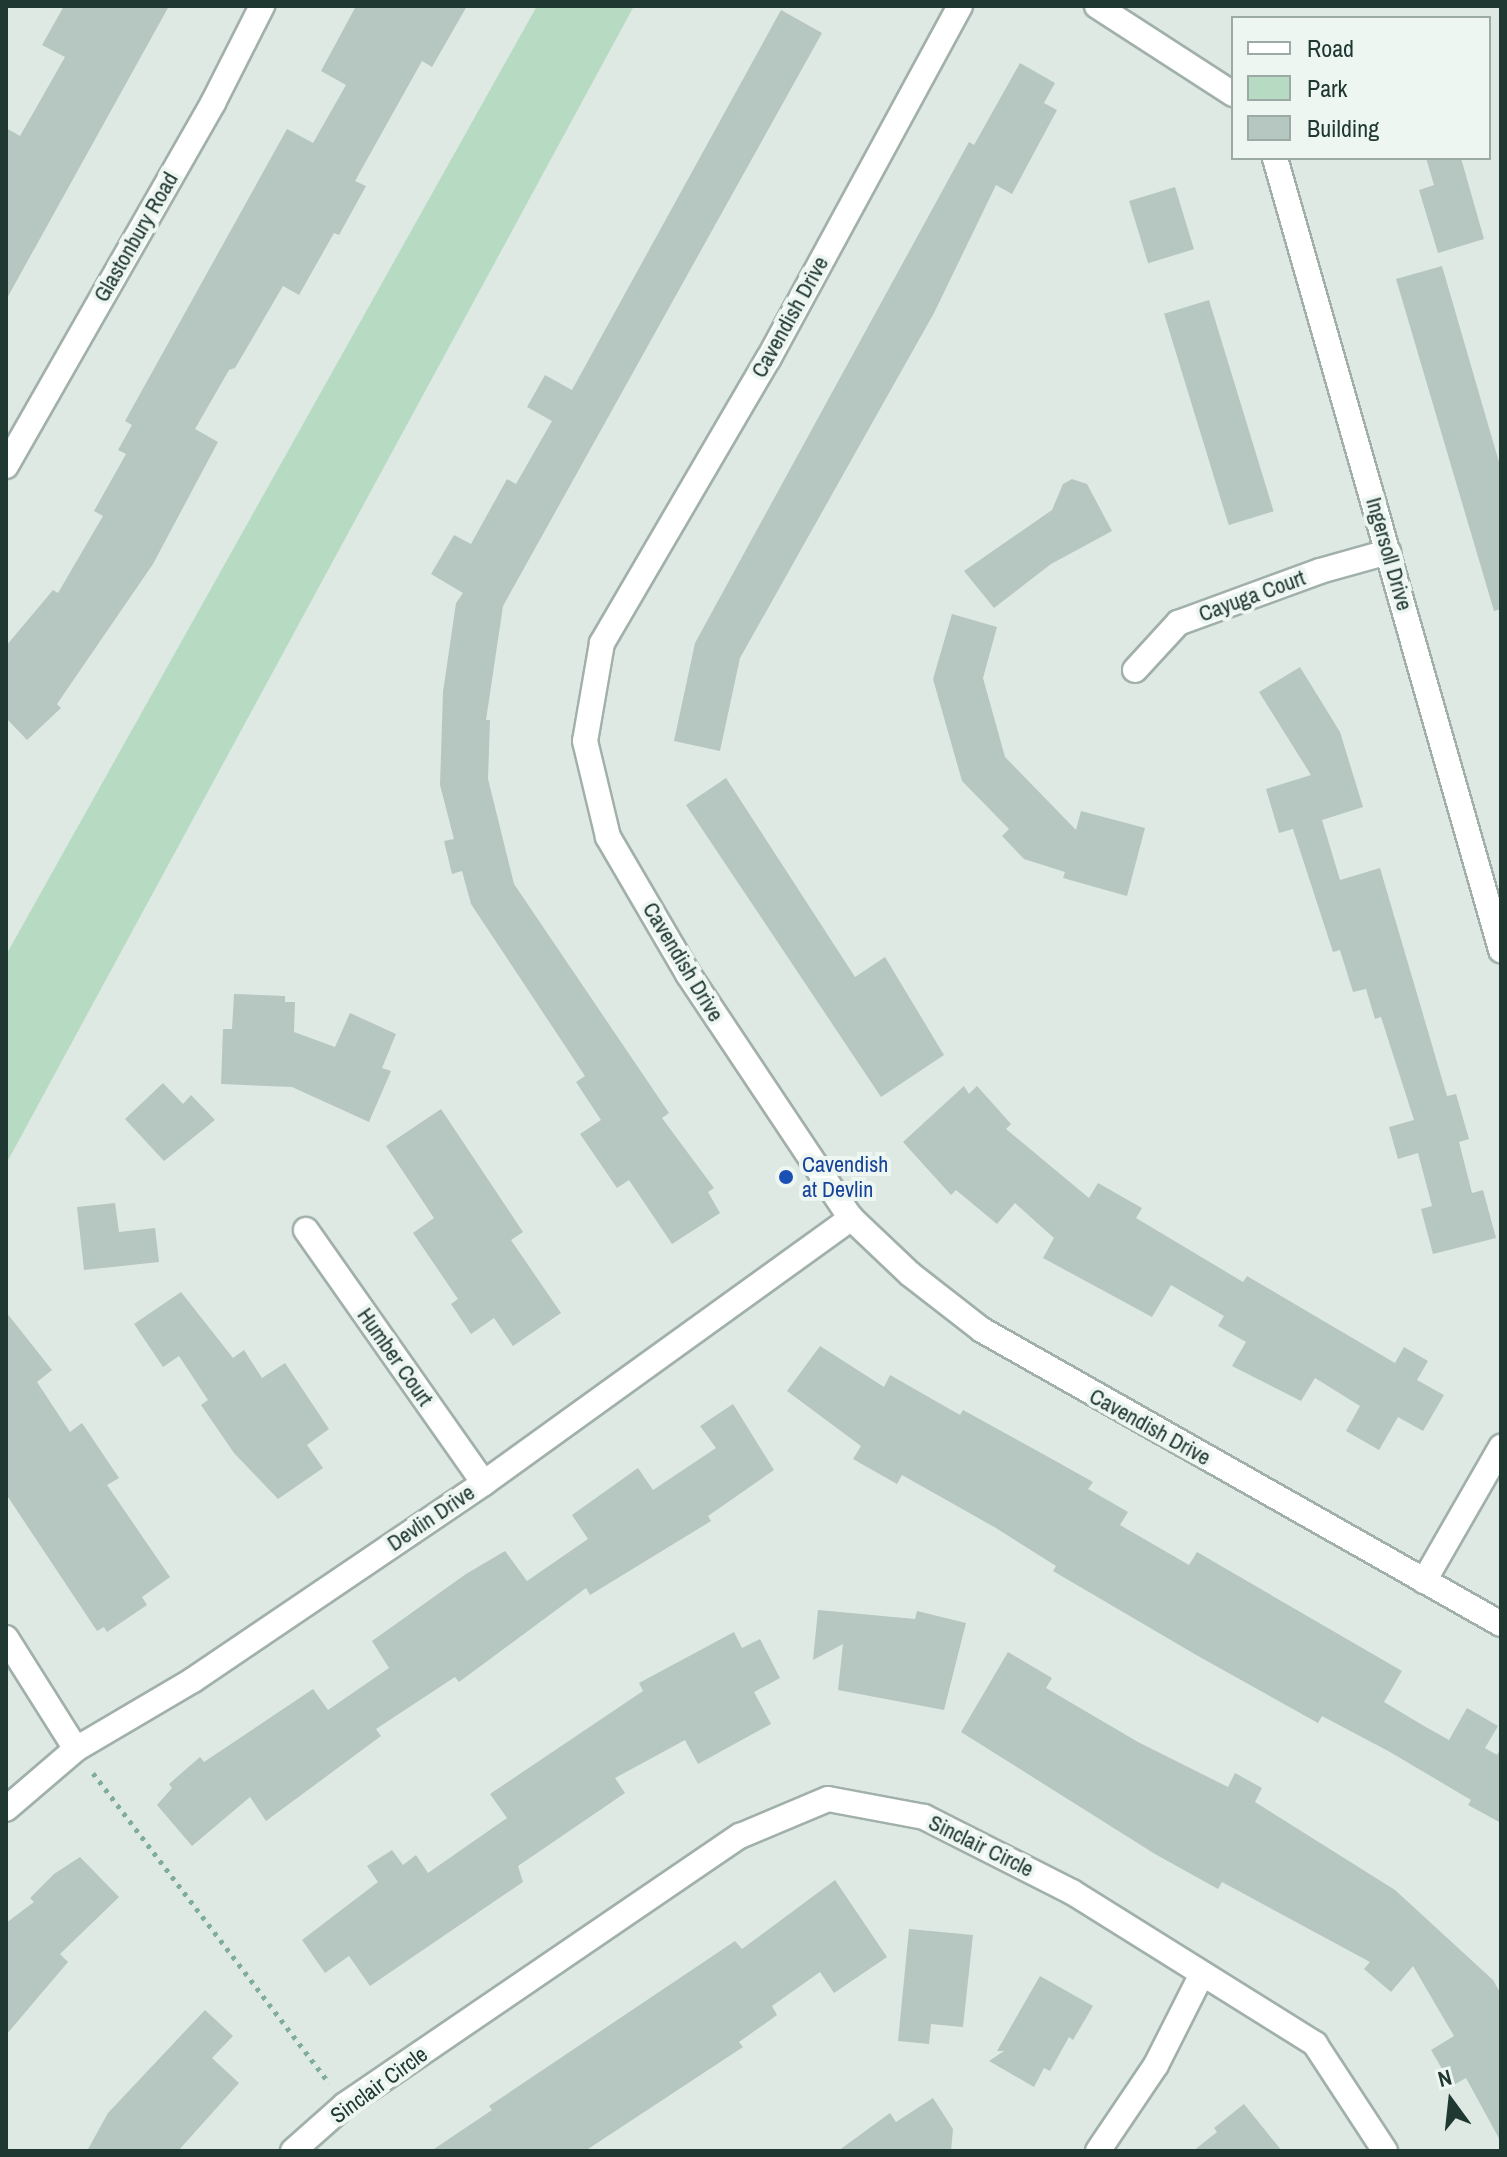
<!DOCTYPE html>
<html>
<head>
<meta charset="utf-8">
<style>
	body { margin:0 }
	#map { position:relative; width:1507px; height:2157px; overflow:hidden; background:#dee9e4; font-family:"Archivo Narrow",sans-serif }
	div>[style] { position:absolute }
	.green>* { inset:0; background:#b7dac2 }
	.building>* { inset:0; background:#b6c6c0; transform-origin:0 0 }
	.path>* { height:5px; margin-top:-2.5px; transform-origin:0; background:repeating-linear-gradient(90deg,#7fac9f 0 4px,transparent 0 10px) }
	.roads { filter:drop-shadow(2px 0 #a1b0ab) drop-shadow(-2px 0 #a1b0ab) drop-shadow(0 2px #a1b0ab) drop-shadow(0 -2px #a1b0ab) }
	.minor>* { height:24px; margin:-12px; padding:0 12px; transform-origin:12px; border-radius:12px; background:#fff }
	.tertiary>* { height:24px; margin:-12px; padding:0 12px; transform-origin:12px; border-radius:12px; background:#fff }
	.dots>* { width:22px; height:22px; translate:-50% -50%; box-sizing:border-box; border:4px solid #eef6f2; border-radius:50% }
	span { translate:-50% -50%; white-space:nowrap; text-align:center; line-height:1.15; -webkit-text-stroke:8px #eef6f2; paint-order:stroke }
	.street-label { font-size:22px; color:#203832 }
	.transit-label { font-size:22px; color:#164399 }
	.left { translate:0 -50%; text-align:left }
	.frame { position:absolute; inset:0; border:8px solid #203832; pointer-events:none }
	.legend { position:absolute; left:1231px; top:16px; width:260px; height:144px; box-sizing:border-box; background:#eef6f2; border:2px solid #9caaa5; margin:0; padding:10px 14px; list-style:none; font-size:24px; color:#203832 }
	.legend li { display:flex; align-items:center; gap:16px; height:40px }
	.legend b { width:40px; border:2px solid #9caaa5 }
	.north { position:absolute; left:1411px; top:2061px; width:80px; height:80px; -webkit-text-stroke:6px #eef6f2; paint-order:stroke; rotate:345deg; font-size:22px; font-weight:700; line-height:32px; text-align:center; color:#203832 }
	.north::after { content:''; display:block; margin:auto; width:28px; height:36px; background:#203832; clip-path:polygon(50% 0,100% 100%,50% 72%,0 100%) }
</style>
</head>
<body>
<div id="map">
	<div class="green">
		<div style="clip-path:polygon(537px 6px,634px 6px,6px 1164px,6px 955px)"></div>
	</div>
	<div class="building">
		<div style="clip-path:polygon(64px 6px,169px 6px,6px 300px,6px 128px,20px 136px,65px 57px,42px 45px)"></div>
		<div style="clip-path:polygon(356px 6px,467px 6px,432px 67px,422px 61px,355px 181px,366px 186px,339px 235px,334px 233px,299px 295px,283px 286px,235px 368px,229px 370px,195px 429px,218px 442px,153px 564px,57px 704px,61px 708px,27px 740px,6px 718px,6px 646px,53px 590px,58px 593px,103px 516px,94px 511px,126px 454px,118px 450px,132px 425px,125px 421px,287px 129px,313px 143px,346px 85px,321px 71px)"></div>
		<div style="clip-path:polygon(781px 10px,822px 33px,503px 606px,486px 720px,490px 720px,488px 779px,514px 884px,669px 1113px,662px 1118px,714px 1188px,708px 1192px,720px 1213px,672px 1244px,629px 1180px,617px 1188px,580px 1134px,601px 1120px,576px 1082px,585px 1076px,471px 904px,462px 871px,452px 874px,444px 841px,454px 839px,440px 785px,443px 692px,456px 603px,463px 593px,431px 574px,454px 535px,471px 544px,507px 479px,516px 484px,552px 421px,527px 407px,545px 375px,572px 390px)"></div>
		<div style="clip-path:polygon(1020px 63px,1055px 83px,1044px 103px,1057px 110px,1012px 194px,996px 185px,934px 313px,740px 658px,720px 751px,674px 741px,695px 643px,969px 142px,974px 145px)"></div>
		<div style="clip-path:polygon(1426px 158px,1461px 158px,1484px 239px,1438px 253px,1419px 190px,1434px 185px)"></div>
		<div style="left:1175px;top:187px;width:65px;height:48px;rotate:73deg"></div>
		<div style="clip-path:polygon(1442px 266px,1501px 469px,1501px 609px,1494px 611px,1396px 279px)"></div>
		<div style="left:1209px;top:300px;width:221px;height:47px;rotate:73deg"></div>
		<div style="clip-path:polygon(1072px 479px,1087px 484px,1112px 531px,1051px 564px,994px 608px,964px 571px,1052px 510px,1063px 484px)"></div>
		<div style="clip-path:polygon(952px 614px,997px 627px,983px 678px,1005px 757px,1076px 830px,1081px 811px,1145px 828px,1127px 896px,1063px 878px,1065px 872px,1024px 859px,1002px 836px,1009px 829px,962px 781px,933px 679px)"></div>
		<div style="clip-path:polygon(1300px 667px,1340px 732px,1363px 807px,1322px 820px,1340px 880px,1380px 868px,1447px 1096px,1456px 1094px,1469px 1139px,1459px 1142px,1472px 1193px,1483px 1190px,1496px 1238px,1433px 1254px,1421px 1209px,1432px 1206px,1418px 1153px,1398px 1159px,1389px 1127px,1414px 1120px,1381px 1017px,1375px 1019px,1366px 989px,1353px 992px,1340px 950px,1333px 952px,1293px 829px,1279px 833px,1266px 789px,1311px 775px,1259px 692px)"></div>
		<div style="clip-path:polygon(726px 778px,855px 977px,885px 957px,944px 1055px,881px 1097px,686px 805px)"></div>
		<div style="clip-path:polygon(234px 994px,285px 996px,285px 1002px,295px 1002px,294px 1032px,335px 1047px,350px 1013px,396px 1034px,382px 1068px,391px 1071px,369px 1122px,292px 1087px,221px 1084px,223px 1029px,232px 1029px)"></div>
		<div style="clip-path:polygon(163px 1083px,183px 1104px,191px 1095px,215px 1120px,164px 1161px,125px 1119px)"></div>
		<div style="clip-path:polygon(964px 1086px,969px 1094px,977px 1086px,1011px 1124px,1006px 1129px,1089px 1198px,1098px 1183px,1142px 1208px,1136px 1218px,1243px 1282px,1247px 1276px,1395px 1363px,1404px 1347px,1428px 1361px,1417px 1380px,1444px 1395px,1423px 1431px,1398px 1417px,1379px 1450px,1346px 1431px,1360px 1406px,1315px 1378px,1301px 1401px,1232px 1366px,1246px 1342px,1218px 1326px,1224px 1316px,1171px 1285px,1152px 1317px,1043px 1258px,1054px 1238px,1015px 1203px,997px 1224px,956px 1190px,951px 1195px,903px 1142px)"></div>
		<div style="clip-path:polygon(441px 1109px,523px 1232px,511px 1240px,561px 1313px,513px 1346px,494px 1318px,471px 1334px,451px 1304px,458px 1299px,413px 1233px,434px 1218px,386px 1146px)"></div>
		<div style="clip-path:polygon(115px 1203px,119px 1232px,155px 1228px,159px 1262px,84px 1270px,77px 1207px)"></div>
		<div style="clip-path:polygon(181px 1292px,233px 1358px,244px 1350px,262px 1378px,285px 1363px,329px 1429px,307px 1445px,323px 1468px,278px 1499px,234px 1453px,201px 1405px,208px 1400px,179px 1356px,163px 1367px,134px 1324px)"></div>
		<div style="clip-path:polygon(6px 1312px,52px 1370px,37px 1382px,70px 1432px,82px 1423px,119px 1478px,107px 1485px,170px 1577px,142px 1597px,147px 1605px,107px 1632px,104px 1627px,97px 1631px,6px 1494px)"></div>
		<div style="clip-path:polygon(820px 1346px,884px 1387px,890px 1375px,960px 1415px,963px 1410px,1043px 1454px,1093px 1482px,1088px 1489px,1128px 1512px,1120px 1525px,1189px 1565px,1197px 1552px,1402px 1671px,1384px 1702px,1424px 1726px,1449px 1740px,1467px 1708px,1498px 1726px,1485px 1748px,1497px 1755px,1501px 1748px,1501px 1823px,1468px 1805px,1471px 1800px,1390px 1752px,1322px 1716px,1318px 1723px,1198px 1656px,1053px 1571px,1056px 1566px,996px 1528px,902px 1475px,897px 1484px,853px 1459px,861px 1446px,787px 1391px)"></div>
		<div style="clip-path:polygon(733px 1404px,774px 1470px,708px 1516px,711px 1521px,590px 1595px,586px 1588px,459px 1682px,455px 1677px,376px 1729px,381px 1736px,266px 1821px,250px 1797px,192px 1846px,157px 1805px,172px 1788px,169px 1784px,200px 1757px,204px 1762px,313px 1689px,328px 1710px,389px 1668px,372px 1641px,466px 1574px,505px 1551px,527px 1581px,588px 1539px,572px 1515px,638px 1468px,653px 1490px,716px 1448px,700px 1426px)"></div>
		<div style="clip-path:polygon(818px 1610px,915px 1619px,917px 1611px,966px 1623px,944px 1710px,838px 1690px,843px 1644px,813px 1660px)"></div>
		<div style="clip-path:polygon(734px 1632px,742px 1648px,760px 1639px,780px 1678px,754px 1692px,771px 1724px,698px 1764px,685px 1740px,615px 1778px,625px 1793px,518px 1866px,523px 1882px,370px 1986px,349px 1956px,325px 1973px,302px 1940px,378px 1882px,367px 1866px,392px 1850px,403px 1865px,416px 1855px,428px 1873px,507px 1818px,490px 1794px,643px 1691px,639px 1683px)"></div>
		<div style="clip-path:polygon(1008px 1652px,1052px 1678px,1046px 1688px,1138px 1742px,1228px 1787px,1235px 1773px,1262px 1788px,1255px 1802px,1395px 1890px,1493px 1980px,1501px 1994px,1501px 2142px,1466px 2078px,1452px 2086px,1431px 2050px,1454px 2036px,1413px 1966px,1391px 1992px,1364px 1969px,1370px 1962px,1222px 1882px,1218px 1889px,1155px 1854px,961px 1732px)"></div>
		<div style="clip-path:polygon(80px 1857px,119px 1897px,60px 1954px,68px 1962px,6px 2035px,6px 1923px,34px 1902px,30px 1898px,54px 1874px)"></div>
		<div style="clip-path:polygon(835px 1880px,887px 1957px,834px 1993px,820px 1972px,772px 2006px,777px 2015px,739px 2042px,743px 2047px,585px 2151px,431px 2151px,492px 2110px,489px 2106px,735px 1941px,742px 1949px)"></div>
		<div style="clip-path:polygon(909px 1929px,973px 1935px,963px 2027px,931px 2024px,929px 2044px,898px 2041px)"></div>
		<div style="clip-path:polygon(1040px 1976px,1093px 2006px,1073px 2040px,1069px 2037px,1050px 2071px,1044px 2068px,1034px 2087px,989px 2061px,1004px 2051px,997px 2051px)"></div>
		<div style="clip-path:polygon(205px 2010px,233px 2036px,212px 2058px,239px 2083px,178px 2151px,87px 2151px,108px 2113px)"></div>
		<div style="clip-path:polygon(933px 2098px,953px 2129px,951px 2151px,838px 2151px,890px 2113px,896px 2122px)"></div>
		<div style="clip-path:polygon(1244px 2104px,1282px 2151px,1193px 2151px,1217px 2132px,1214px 2128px)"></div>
	</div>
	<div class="path">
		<div style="left:93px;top:1773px;width:390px;rotate:52.7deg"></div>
	</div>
	<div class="roads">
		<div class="minor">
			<div style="left:1097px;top:6px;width:162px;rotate:32.9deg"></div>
			<div style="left:1275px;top:158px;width:824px;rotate:74.07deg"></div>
			<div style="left:6px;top:466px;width:418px;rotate:-60.3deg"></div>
			<div style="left:213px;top:103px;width:109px;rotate:-63.2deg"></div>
			<div style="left:1135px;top:670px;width:64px;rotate:-47.5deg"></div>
			<div style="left:1178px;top:623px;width:151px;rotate:-20.1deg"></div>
			<div style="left:1320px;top:571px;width:71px;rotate:-15.6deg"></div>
			<div style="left:306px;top:1230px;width:309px;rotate:54.9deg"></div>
			<div style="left:1424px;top:1581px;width:155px;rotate:-60.1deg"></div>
			<div style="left:6px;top:1638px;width:131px;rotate:57.8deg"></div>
			<div style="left:6px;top:1809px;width:92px;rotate:-40.6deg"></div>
			<div style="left:76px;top:1749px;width:136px;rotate:-30.5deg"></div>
			<div style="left:193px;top:1680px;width:351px;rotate:-34.1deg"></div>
			<div style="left:484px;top:1483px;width:453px;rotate:-35.8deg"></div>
			<div style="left:293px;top:2151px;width:69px;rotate:-41.5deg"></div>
			<div style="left:345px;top:2105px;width:478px;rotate:-34.3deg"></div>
			<div style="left:740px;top:1836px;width:95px;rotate:-22.8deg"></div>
			<div style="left:828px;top:1799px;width:98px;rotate:10.6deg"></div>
			<div style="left:924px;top:1817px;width:166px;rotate:26.9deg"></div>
			<div style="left:1072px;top:1892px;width:287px;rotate:32deg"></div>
			<div style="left:1315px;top:2044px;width:128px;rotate:56.8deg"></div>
			<div style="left:1098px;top:2151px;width:104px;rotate:-56deg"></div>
			<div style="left:1156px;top:2065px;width:102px;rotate:-63.2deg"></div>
		</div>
		<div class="tertiary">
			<div style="left:960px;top:6px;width:402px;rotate:118.5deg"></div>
			<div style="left:768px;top:359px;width:329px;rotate:120.3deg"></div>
			<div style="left:602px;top:643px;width:99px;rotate:99.8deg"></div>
			<div style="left:585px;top:741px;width:99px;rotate:76.5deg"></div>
			<div style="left:608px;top:837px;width:159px;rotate:59.7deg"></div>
			<div style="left:688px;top:974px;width:293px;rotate:56.3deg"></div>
			<div style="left:851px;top:1218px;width:81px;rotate:43.5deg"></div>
			<div style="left:910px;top:1274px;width:91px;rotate:37.9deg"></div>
			<div style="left:982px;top:1330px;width:596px;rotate:29.53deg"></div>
		</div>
	</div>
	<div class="dots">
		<div style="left:786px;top:1177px;background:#1a4fb4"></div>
	</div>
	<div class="street-label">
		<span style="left:136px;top:237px;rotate:-60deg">Glastonbury Road</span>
		<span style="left:790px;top:317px;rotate:-61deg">Cavendish Drive</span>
		<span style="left:1389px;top:554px;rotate:74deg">Ingersoll Drive</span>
		<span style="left:1252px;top:596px;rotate:-20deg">Cayuga Court</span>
		<span style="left:683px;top:962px;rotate:59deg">Cavendish Drive</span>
		<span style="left:395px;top:1357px;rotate:55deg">Humber Court</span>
		<span style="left:1150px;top:1427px;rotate:29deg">Cavendish Drive</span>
		<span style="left:431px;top:1518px;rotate:-34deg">Devlin Drive</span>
		<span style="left:981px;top:1846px;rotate:26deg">Sinclair Circle</span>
		<span style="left:379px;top:2085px;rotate:-36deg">Sinclair Circle</span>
	</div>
	<div class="transit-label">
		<span class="left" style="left:802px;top:1177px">Cavendish<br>at Devlin</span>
	</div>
	<div class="frame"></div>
	<ul class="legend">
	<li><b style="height:10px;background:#fff"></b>Road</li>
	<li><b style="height:22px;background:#b7dac2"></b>Park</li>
	<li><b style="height:22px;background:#b6c6c0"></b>Building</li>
	</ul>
	<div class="north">N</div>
</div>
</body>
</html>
